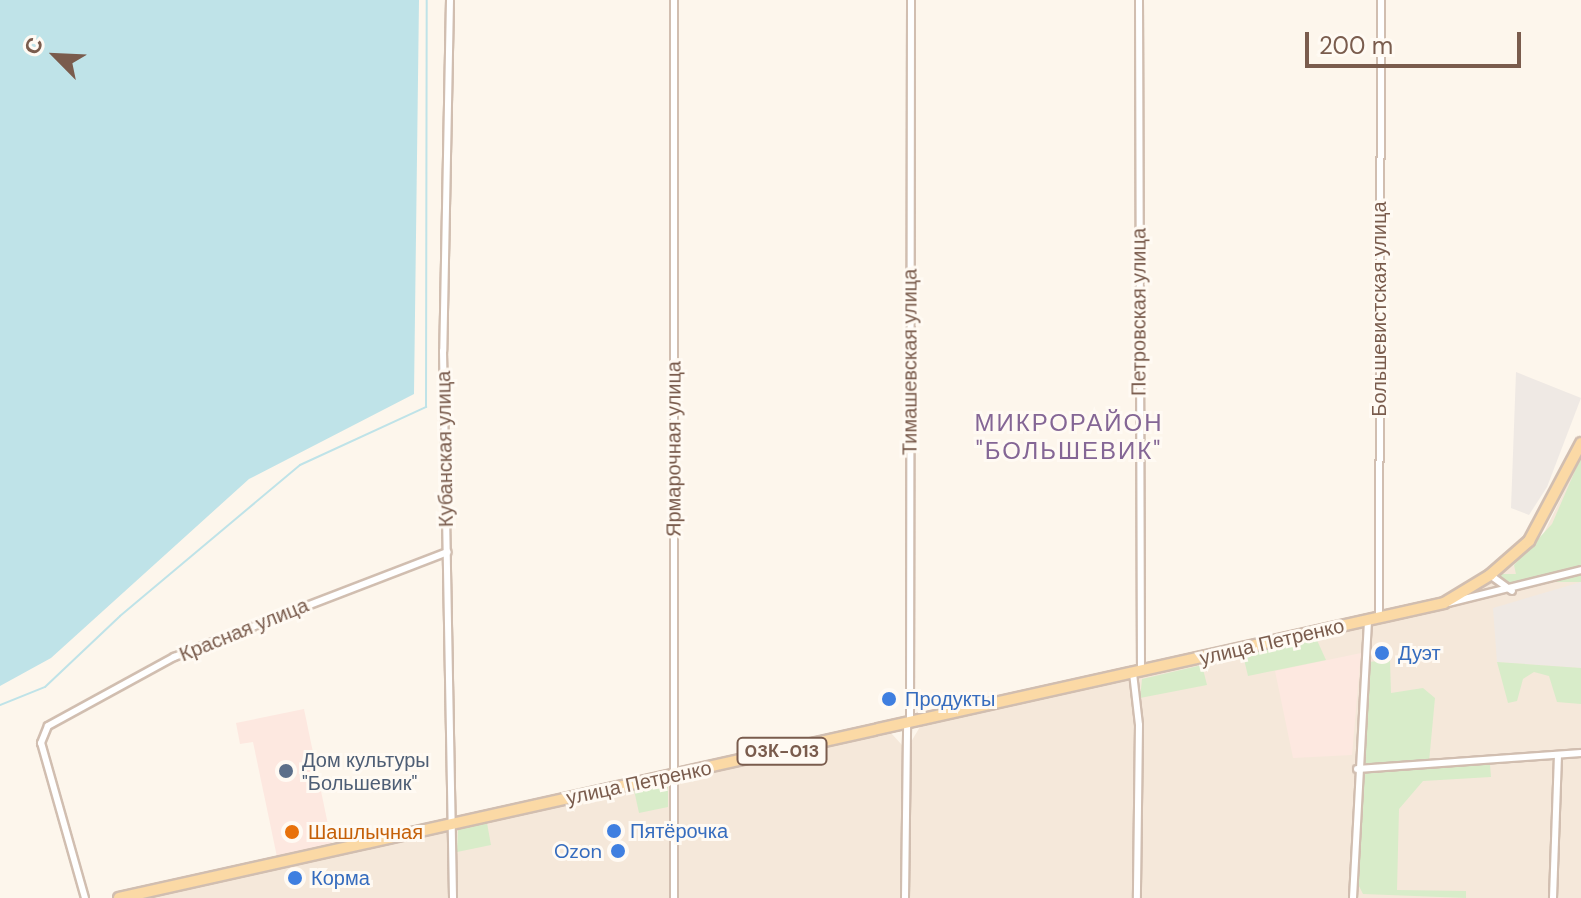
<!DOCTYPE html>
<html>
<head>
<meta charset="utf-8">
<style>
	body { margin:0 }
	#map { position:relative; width:1581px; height:898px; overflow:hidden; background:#fdf6ec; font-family:"DM Sans",sans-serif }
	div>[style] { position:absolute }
	.residential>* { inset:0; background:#f5e8da }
	.commercial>* { inset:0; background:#fde8e0 }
	.industrial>* { inset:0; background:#efe9e4 }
	.green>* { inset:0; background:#d8ecc9; transform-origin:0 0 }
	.water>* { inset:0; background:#bfe3e8 }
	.stream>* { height:2px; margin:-1px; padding:0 1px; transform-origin:1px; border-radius:1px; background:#bfe3e8 }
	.roads { filter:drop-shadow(2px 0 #d1beb0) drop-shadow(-2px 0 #d1beb0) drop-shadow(0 2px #d1beb0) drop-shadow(0 -2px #d1beb0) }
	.street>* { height:6px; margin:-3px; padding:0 3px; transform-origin:3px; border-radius:3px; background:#fff }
	.primary>* { height:10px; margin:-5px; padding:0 5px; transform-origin:5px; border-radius:5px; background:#fbd9a5 }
	.dots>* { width:22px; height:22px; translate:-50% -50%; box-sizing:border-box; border:4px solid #fffaf3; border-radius:50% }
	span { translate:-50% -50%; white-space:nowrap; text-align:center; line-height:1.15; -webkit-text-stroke:6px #fffaf3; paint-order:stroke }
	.shield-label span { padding:2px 6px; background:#fffaf3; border:2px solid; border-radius:6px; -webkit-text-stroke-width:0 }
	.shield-label { font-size:18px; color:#7a5c4d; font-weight:700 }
	.street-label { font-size:20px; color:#7a5c4d }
	.shop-label { font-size:20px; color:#366cbe }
	.left { translate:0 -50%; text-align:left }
	.right { translate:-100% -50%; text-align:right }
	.service-label { font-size:20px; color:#4e5e75 }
	.food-label { font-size:20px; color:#c56008 }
	.quarter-label { font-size:24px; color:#846695; letter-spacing:2px }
	.north { position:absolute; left:16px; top:16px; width:80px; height:80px; -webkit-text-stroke:6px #fffaf3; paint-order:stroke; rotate:294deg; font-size:22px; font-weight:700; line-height:32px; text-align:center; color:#7a5c4d }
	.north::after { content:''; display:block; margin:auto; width:28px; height:36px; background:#7a5c4d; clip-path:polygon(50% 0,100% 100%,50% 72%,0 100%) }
	.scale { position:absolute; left:1305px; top:32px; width:216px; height:36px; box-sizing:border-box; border:4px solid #7a5c4d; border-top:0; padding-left:10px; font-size:24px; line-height:28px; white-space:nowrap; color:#7a5c4d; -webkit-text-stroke:6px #fffaf3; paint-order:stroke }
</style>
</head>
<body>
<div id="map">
	<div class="residential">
		<div style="clip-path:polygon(1581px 457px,1581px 898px,909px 898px,911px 742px,921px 725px,1450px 607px,1514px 565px,1543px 535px)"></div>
		<div style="clip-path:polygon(891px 733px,902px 745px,901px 898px,143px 898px)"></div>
	</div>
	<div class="commercial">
		<div style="clip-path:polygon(1361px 653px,1352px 755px,1293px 758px,1275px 671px)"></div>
		<div style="clip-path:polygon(304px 709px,332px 844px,277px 857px,253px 742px,240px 744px,236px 723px)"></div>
	</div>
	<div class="industrial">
		<div style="clip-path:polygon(1516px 372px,1581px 398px,1547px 487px,1529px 515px,1511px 508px)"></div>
		<div style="clip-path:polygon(1581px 582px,1581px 668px,1497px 662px,1493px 608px)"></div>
	</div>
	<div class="green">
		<div style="clip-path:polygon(1581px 457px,1581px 566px,1528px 582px,1517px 579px,1514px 565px,1552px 524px)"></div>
		<div style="left:1581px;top:574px;width:8px;height:91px;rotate:90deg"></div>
		<div style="clip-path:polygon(1316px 638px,1326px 660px,1248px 676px,1243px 655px)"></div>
		<div style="clip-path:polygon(1390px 660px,1391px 693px,1423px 688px,1435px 698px,1429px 762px,1361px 766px,1368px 662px)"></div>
		<div style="clip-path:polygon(1497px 662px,1581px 668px,1581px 704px,1557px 702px,1549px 676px,1534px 672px,1523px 679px,1517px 701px,1508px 703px)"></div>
		<div style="clip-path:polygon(1202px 665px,1207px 685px,1140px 698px,1142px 679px)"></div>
		<div style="clip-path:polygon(1490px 764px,1491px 777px,1423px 781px,1399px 809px,1397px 890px,1466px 891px,1466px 898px,1363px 894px,1357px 882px,1360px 772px)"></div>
		<div style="clip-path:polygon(668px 783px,668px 807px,639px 813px,634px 790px)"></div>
		<div style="clip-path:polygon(487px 823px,491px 845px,457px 852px,458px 829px)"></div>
	</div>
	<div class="water">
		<div style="clip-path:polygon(0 0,419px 0,414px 394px,249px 479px,51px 658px,0 686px)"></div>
	</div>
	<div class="stream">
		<div style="left:0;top:705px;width:48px;rotate:-21.8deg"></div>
		<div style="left:45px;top:687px;width:103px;rotate:-43.4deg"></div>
		<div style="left:120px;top:616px;width:235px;rotate:-40deg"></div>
		<div style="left:300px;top:465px;width:139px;rotate:-24.7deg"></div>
		<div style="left:426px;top:407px;width:407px;rotate:-89.9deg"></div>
	</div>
	<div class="roads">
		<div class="street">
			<div style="left:450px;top:0;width:351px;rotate:91.1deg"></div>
			<div style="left:443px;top:351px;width:547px;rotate:88.95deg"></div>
			<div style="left:1139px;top:0;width:671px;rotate:89.83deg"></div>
			<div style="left:1490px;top:575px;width:27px;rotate:36deg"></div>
			<div style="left:1448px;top:603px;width:137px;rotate:-13.9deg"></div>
			<div style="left:1379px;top:618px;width:618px;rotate:-89.81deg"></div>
			<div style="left:1133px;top:673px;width:52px;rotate:83.4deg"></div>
			<div style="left:1139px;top:725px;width:173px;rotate:90.7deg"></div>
			<div style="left:910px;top:723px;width:723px;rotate:-89.92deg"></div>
			<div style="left:1357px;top:769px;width:225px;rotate:-4.1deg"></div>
			<div style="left:85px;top:898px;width:161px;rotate:-105.8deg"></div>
			<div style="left:41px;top:743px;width:18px;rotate:-68deg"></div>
			<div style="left:48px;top:726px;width:144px;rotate:-28.7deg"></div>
			<div style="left:174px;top:657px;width:293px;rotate:-21deg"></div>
			<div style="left:674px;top:898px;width:898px;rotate:-90deg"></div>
			<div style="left:905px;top:898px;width:174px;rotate:-89.3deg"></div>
			<div style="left:1353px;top:898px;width:278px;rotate:-86.9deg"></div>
			<div style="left:1553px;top:898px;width:141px;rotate:-88deg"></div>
		</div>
		<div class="primary">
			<div style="left:119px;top:898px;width:1357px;rotate:-12.55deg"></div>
			<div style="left:1444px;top:603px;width:54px;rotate:-31.3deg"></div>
			<div style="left:1490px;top:575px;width:52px;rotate:-41.1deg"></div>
			<div style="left:1529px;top:541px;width:111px;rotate:-62deg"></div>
		</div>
	</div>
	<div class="dots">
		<div style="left:1382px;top:653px;background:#3f7fe0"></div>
		<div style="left:889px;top:699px;background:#3f7fe0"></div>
		<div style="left:286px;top:771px;background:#5c6f8a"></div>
		<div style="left:614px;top:831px;background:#3f7fe0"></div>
		<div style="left:292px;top:832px;background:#e8710a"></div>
		<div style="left:618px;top:851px;background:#3f7fe0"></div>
		<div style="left:295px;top:878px;background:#3f7fe0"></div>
	</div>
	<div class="shield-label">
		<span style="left:782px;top:751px">03К-013</span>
	</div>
	<div class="street-label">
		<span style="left:1379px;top:309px;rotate:-90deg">Большевистская улица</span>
		<span style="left:1139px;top:312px;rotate:-90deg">Петровская улица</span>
		<span style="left:910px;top:362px;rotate:-90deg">Тимашевская улица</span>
		<span style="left:445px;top:449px;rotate:-91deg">Кубанская улица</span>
		<span style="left:674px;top:449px;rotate:-90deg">Ярмарочная улица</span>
		<span style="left:244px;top:630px;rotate:-22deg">Красная улица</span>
		<span style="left:1272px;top:642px;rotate:-13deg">улица Петренко</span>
		<span style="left:639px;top:783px;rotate:-12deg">улица Петренко</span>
	</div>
	<div class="shop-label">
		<span class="left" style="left:1398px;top:653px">Дуэт</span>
		<span class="left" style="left:905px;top:699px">Продукты</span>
		<span class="left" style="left:630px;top:831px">Пятёрочка</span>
		<span class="right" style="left:602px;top:851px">Ozon</span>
		<span class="left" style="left:311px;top:878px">Корма</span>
	</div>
	<div class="service-label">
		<span class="left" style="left:302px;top:772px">Дом культуры<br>"Большевик"</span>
	</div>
	<div class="food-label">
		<span class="left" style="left:308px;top:832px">Шашлычная</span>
	</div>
	<div class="quarter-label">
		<span style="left:1069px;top:437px">МИКРОРАЙОН<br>"БОЛЬШЕВИК"</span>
	</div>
	<div class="north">С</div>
	<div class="scale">200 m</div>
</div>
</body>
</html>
